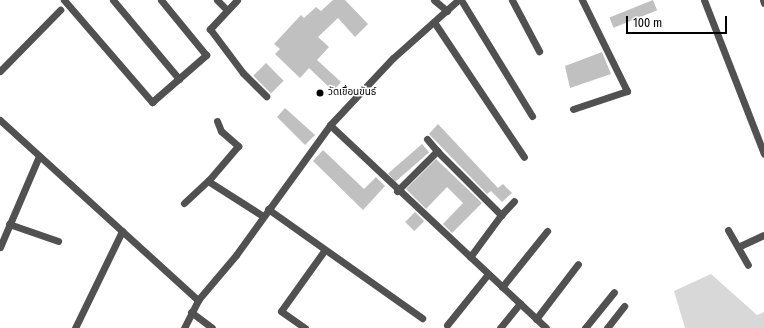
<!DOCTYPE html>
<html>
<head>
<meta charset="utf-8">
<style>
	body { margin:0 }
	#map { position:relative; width:764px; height:328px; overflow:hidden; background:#fff; font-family:"Fira Sans Condensed","Noto Sans Thai",sans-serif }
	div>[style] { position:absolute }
	.green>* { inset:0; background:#d8d8d8 }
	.building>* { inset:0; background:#c0c0c0; transform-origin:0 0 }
	.minor>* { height:7px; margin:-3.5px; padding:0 3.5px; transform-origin:3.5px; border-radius:3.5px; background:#515151 }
	.dots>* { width:11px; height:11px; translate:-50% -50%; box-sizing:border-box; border:2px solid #fff; border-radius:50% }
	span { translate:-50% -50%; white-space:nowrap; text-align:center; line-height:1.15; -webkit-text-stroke:3px #fff; paint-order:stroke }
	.poi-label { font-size:10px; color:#000 }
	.left { translate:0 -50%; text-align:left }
	.scale { position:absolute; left:626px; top:16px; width:101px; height:18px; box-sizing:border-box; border:2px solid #000; border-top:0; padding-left:5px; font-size:12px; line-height:14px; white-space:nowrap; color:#000; -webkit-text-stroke:3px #fff; paint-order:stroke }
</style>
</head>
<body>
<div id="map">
	<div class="green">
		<div style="clip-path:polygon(711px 274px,757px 315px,764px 312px,764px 328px,685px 328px,674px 291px)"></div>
	</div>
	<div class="building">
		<div style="clip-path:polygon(333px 0,345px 0,368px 24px,355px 37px,338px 18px,318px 37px,329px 47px,317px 60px,341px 82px,333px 91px,309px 68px,300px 78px,275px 54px,280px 49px,274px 44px,301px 15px,304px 18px,316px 7px,321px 11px)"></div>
		<div style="left:653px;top:0;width:11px;height:47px;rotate:68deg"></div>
		<div style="clip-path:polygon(602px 52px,611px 74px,570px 88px,565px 66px)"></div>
		<div style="left:266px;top:63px;width:25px;height:18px;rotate:45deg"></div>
		<div style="clip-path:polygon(285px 108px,315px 135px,305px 145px,277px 117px)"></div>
		<div style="clip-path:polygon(438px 124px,498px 188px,503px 184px,512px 193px,502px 202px,491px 191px,487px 194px,429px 134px)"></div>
		<div style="left:422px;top:144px;width:11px;height:45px;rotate:49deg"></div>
		<div style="clip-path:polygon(323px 150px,364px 189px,376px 177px,385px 186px,363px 210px,313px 161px)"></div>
		<div style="clip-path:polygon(436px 159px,482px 203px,452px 233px,443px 224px,463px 203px,447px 187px,426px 209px,406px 189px)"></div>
		<div style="left:415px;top:212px;width:13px;height:14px;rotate:45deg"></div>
	</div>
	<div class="minor">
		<div style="left:64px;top:0;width:135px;rotate:49.2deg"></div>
		<div style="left:152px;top:102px;width:72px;rotate:-41deg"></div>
		<div style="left:206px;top:55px;width:71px;rotate:-129.3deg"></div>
		<div style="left:113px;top:0;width:103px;rotate:50.1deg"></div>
		<div style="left:217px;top:0;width:14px;rotate:45deg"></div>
		<div style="left:237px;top:0;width:40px;rotate:133deg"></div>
		<div style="left:210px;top:29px;width:55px;rotate:53.1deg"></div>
		<div style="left:243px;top:73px;width:33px;rotate:45deg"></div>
		<div style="left:434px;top:0;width:17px;rotate:40deg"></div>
		<div style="left:461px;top:0;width:136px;rotate:58.5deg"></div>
		<div style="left:512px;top:0;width:58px;rotate:62.1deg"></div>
		<div style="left:704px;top:0;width:165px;rotate:68.7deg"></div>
		<div style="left:763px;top:0;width:3px;rotate:72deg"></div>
		<div style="left:434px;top:22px;width:162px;rotate:56.3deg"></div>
		<div style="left:0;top:71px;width:86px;rotate:-45.5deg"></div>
		<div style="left:573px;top:109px;width:57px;rotate:-18.4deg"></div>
		<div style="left:627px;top:91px;width:102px;rotate:-116.3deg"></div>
		<div style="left:0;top:120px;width:268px;rotate:42.3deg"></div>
		<div style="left:217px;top:121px;width:11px;rotate:68deg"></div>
		<div style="left:221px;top:131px;width:23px;rotate:41deg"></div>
		<div style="left:238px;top:146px;width:46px;rotate:130.6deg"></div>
		<div style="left:208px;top:181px;width:65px;rotate:32.5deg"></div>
		<div style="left:330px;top:125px;width:296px;rotate:43.2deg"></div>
		<div style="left:427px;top:139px;width:16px;rotate:50deg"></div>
		<div style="left:397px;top:191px;width:57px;rotate:-45deg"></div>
		<div style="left:437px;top:151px;width:91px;rotate:45deg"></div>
		<div style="left:501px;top:215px;width:52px;rotate:126.4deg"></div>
		<div style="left:184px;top:203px;width:33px;rotate:-43deg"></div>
		<div style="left:268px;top:209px;width:189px;rotate:35.3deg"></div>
		<div style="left:501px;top:215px;width:19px;rotate:-47deg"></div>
		<div style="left:9px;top:224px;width:52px;rotate:19.1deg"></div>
		<div style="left:728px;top:230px;width:40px;rotate:60.3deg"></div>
		<div style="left:740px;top:246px;width:26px;rotate:-25deg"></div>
		<div style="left:0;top:247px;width:99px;rotate:-66.8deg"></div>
		<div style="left:502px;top:287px;width:72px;rotate:-51.2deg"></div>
		<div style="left:191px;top:312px;width:26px;rotate:37deg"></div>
		<div style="left:536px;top:319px;width:69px;rotate:-52.6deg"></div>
		<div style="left:447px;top:325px;width:65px;rotate:-51.2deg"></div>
		<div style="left:75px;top:328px;width:108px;rotate:-64.1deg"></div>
		<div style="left:184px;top:328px;width:31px;rotate:-63deg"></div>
		<div style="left:198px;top:300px;width:59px;rotate:-49.8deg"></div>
		<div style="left:236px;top:255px;width:160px;rotate:-54.1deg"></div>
		<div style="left:330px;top:125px;width:92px;rotate:-46.8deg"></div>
		<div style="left:393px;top:58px;width:87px;rotate:-41.7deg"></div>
		<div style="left:305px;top:328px;width:29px;rotate:-145deg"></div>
		<div style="left:281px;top:311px;width:74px;rotate:-54.4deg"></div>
		<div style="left:500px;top:328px;width:32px;rotate:-51deg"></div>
		<div style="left:585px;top:328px;width:46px;rotate:-51.1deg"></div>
		<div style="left:607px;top:328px;width:28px;rotate:-52deg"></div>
	</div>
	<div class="dots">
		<div style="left:320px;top:93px;background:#000"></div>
	</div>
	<div class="poi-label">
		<span class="left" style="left:328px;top:93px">วัดเขื่อนขันธ์</span>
	</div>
	<div class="scale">100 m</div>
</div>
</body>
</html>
